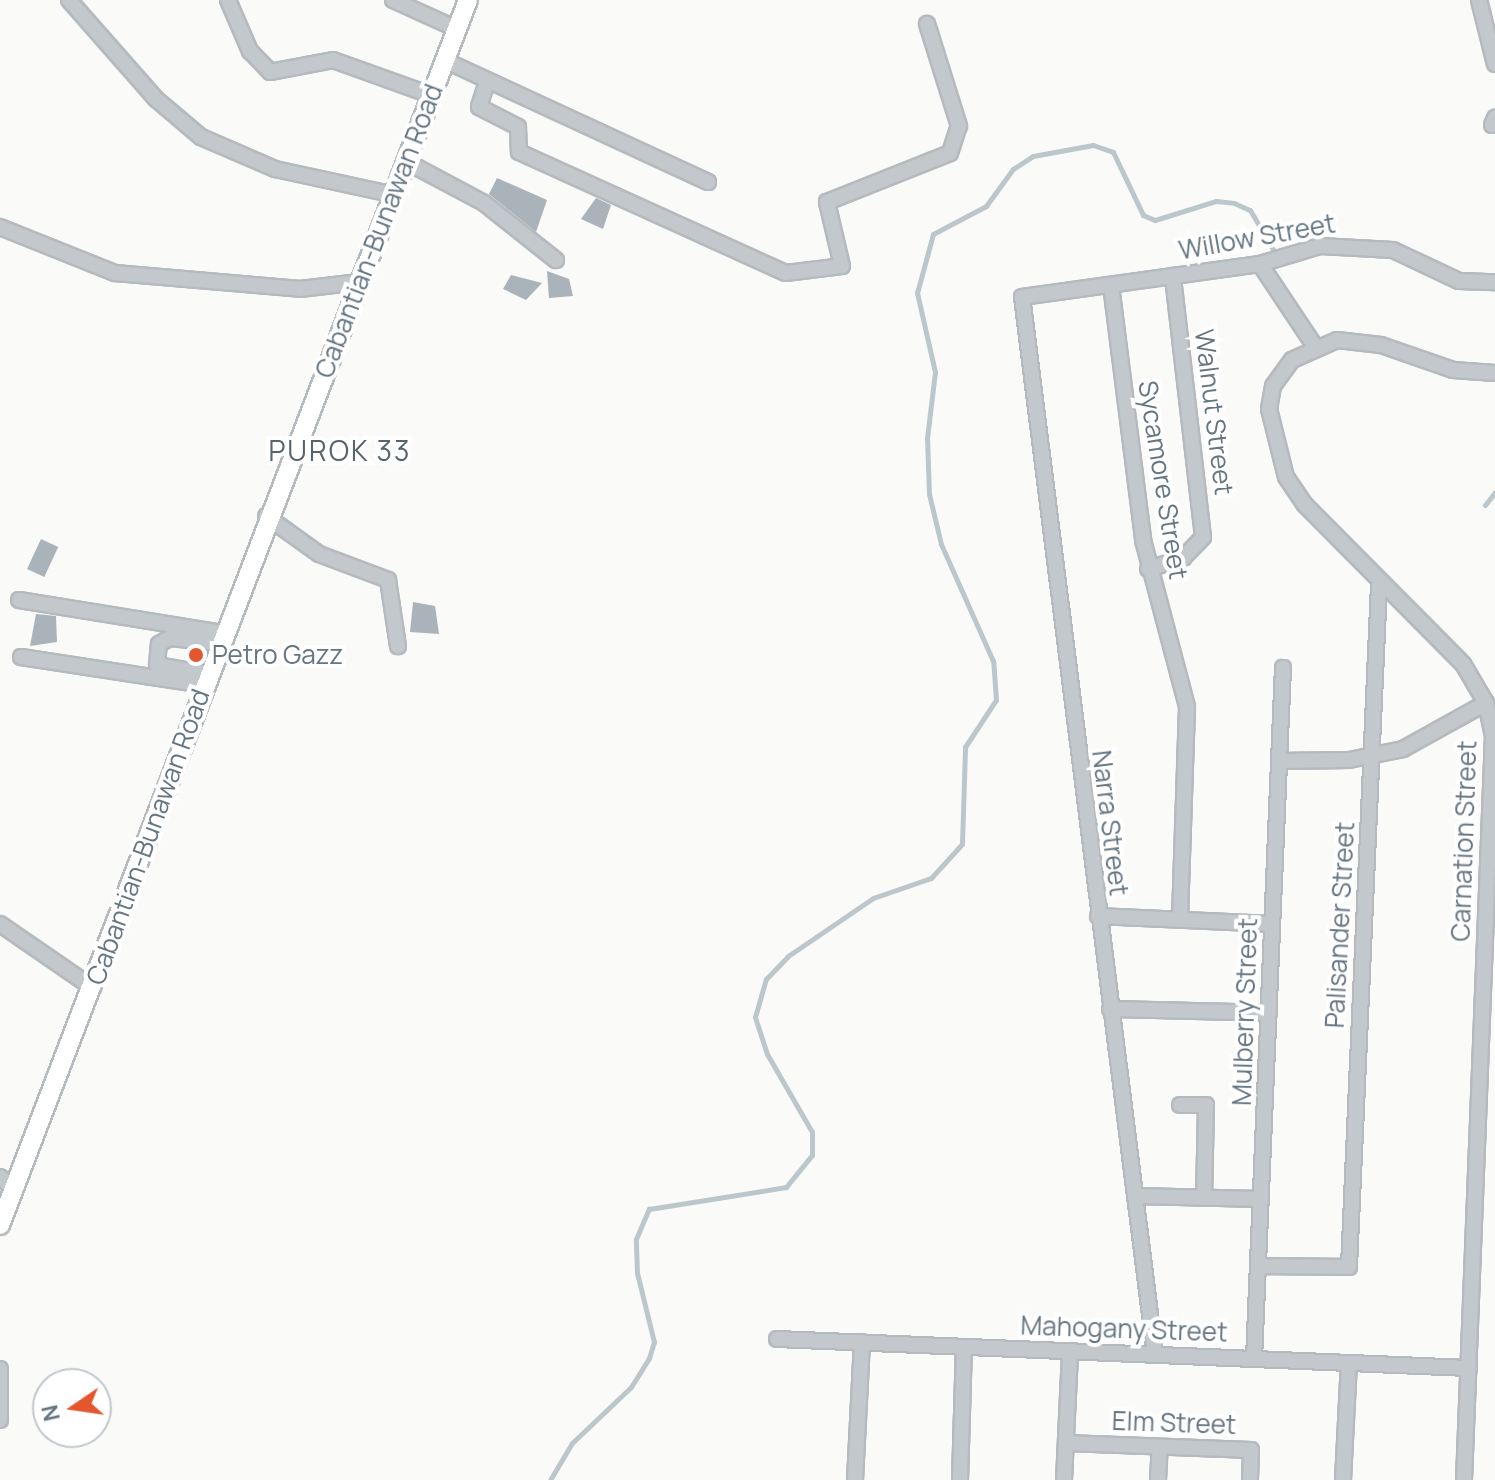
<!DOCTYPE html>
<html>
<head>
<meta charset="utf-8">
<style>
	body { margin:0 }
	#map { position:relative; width:1495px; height:1480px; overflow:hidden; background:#fafaf8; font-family:Manrope,sans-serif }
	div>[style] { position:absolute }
	.stream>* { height:5px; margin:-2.5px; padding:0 2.5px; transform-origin:2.5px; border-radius:2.5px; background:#bbc7cb }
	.building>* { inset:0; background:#aab3b9; transform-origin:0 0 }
	.roads { filter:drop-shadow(2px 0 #b5babe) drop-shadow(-2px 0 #b5babe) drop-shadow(0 2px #b5babe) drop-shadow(0 -2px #b5babe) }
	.minor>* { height:14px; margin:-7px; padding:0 7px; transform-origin:7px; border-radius:7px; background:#c3c8cc }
	.major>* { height:18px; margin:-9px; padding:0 9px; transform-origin:9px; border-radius:9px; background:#fff }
	.dots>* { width:22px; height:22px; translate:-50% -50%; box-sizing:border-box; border:4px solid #fff; border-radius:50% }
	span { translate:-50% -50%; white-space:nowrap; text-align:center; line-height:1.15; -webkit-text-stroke:8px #fff; paint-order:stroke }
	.street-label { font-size:26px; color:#657683 }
	.poi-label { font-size:26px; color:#657683 }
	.left { translate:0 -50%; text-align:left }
	.neighbourhood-label { font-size:28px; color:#57646e; letter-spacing:2px }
	.north { position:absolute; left:32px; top:1368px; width:80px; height:80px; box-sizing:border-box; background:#fff; border:2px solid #c1c8cd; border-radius:50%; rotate:257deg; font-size:22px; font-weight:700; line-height:32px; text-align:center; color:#657683 }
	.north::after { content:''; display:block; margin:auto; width:28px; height:36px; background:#e4572e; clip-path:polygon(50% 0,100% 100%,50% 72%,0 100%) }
</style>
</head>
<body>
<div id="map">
	<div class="stream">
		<div style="left:1485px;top:505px;width:16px;rotate:-52deg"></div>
		<div style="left:550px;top:1480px;width:43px;rotate:-59.3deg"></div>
		<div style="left:572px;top:1443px;width:81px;rotate:-43.5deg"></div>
		<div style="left:631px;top:1387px;width:34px;rotate:-58deg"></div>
		<div style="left:649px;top:1358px;width:17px;rotate:-73deg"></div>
		<div style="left:654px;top:1342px;width:71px;rotate:-103.8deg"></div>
		<div style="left:637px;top:1273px;width:34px;rotate:-92deg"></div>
		<div style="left:636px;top:1239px;width:33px;rotate:-67deg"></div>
		<div style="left:649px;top:1209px;width:139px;rotate:-9.1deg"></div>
		<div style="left:786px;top:1187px;width:41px;rotate:-50.9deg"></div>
		<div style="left:812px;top:1155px;width:23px;rotate:-90deg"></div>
		<div style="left:812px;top:1132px;width:90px;rotate:-120deg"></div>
		<div style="left:767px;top:1054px;width:39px;rotate:-108deg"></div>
		<div style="left:755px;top:1017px;width:40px;rotate:-74deg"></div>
		<div style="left:766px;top:979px;width:32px;rotate:-46deg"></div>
		<div style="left:788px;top:956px;width:103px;rotate:-34.3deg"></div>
		<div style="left:873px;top:898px;width:61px;rotate:-19deg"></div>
		<div style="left:931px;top:878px;width:46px;rotate:-47.6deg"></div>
		<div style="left:962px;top:844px;width:97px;rotate:-88.2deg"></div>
		<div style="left:965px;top:747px;width:56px;rotate:-56.6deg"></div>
		<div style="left:996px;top:700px;width:39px;rotate:-94deg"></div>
		<div style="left:993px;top:661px;width:128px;rotate:-114deg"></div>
		<div style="left:941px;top:544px;width:51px;rotate:-103.5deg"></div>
		<div style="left:929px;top:494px;width:56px;rotate:-92deg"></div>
		<div style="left:927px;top:438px;width:66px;rotate:-83.1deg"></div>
		<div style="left:935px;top:372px;width:81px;rotate:-102.8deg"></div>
		<div style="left:917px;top:293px;width:61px;rotate:-74.8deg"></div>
		<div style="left:933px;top:234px;width:60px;rotate:-27.8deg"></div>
		<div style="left:986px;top:206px;width:46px;rotate:-53.9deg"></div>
		<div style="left:1013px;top:169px;width:24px;rotate:-33deg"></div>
		<div style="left:1033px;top:156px;width:61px;rotate:-10.4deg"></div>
		<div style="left:1093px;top:145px;width:21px;rotate:19deg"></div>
		<div style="left:1113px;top:152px;width:70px;rotate:64.5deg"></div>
		<div style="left:1143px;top:215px;width:13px;rotate:23deg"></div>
		<div style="left:1155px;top:220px;width:64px;rotate:-17.3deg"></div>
		<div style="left:1216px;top:201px;width:18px;rotate:6deg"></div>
		<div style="left:1234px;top:203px;width:17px;rotate:24deg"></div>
		<div style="left:1250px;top:210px;width:48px;rotate:59.7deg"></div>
	</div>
	<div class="building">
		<div style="clip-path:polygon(497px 178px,547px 200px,536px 232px,489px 194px)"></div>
		<div style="clip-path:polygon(596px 198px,611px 205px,603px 229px,581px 219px)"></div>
		<div style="clip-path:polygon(547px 271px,569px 279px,573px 296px,549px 298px)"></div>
		<div style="clip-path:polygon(511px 275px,542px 283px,526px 300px,503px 289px)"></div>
		<div style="left:41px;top:539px;width:19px;height:33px;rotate:25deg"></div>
		<div style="clip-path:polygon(413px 602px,435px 606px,439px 634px,410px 632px)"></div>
		<div style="clip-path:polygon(36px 614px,56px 616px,57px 642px,30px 646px)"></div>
	</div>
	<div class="roads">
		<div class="minor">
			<div style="left:69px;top:0;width:132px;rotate:48.7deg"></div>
			<div style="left:156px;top:99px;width:59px;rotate:40.2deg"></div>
			<div style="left:201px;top:137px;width:81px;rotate:23.4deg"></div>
			<div style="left:275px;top:169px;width:123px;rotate:12.2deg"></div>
			<div style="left:228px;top:0;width:56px;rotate:66.7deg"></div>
			<div style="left:250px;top:51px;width:29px;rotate:46deg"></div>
			<div style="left:270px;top:72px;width:64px;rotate:-10.8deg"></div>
			<div style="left:333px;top:60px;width:104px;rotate:19.7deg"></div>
			<div style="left:393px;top:0;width:70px;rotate:24.4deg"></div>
			<div style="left:1479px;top:0;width:66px;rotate:76deg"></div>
			<div style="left:444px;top:60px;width:291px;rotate:24.8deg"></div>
			<div style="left:487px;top:82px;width:26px;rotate:108deg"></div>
			<div style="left:479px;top:107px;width:44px;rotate:27.1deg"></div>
			<div style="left:518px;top:127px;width:25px;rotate:88deg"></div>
			<div style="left:519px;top:152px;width:293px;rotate:24.4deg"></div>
			<div style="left:786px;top:273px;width:56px;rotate:-7.1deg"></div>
			<div style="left:842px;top:266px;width:66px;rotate:-103.2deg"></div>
			<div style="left:827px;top:202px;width:132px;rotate:-21.7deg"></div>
			<div style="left:950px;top:153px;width:28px;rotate:-72deg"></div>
			<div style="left:959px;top:126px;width:107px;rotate:-107.4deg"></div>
			<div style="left:1492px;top:125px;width:8px;rotate:-67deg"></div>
			<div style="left:407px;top:162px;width:87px;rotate:28deg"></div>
			<div style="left:484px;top:203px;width:92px;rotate:38.4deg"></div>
			<div style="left:0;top:227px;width:124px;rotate:21.8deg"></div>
			<div style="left:115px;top:273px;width:186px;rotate:4.9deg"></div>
			<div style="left:300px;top:289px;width:60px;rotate:-6.7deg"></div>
			<div style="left:1260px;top:264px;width:97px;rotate:56.3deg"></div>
			<div style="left:1111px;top:285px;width:257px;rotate:82.8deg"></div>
			<div style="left:1143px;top:540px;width:173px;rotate:75.2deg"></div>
			<div style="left:1187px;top:707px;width:213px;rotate:91.9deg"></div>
			<div style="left:266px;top:516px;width:65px;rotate:35.6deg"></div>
			<div style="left:319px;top:554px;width:74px;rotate:20.6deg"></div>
			<div style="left:388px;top:580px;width:67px;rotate:81.4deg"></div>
			<div style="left:1148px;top:569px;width:37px;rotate:-17deg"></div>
			<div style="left:1183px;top:558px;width:29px;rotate:-46deg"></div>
			<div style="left:1203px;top:537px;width:263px;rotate:-96.6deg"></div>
			<div style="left:19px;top:600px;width:206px;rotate:9.2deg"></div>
			<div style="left:21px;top:657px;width:184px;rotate:8.7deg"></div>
			<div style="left:207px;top:674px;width:51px;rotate:-169.8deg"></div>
			<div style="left:157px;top:665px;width:21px;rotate:-85deg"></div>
			<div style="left:159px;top:644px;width:13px;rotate:-29deg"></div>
			<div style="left:170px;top:638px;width:48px;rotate:5.9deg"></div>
			<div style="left:1279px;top:761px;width:70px;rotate:-0.8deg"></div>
			<div style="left:1349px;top:760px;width:55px;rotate:-11.5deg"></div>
			<div style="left:1403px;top:749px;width:95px;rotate:-29deg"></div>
			<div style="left:1098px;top:916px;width:174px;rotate:2.6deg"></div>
			<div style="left:0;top:924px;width:113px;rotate:34.5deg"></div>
			<div style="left:1110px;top:1009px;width:159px;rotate:1.4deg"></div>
			<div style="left:1180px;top:1105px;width:26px"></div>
			<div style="left:1206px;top:1105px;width:93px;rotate:91.2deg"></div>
			<div style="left:0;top:1177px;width:20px;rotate:41deg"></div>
			<div style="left:1135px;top:1196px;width:126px;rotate:1.4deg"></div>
			<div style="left:1258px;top:1266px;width:91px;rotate:0.6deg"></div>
			<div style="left:1349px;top:1267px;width:683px;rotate:-87.48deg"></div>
			<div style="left:777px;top:1339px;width:693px;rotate:2.4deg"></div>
			<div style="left:1155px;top:1354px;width:1065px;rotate:-97.17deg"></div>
			<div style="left:1022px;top:297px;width:240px;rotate:-7.9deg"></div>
			<div style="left:1260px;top:264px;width:63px;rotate:-16.7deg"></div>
			<div style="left:1320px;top:246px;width:73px;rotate:3.1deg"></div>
			<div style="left:1393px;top:250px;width:73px;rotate:25.2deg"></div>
			<div style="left:1459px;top:281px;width:36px;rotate:2deg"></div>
			<div style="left:1254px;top:1359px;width:692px;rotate:-87.6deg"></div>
			<div style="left:0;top:1369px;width:51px;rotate:90deg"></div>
			<div style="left:1066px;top:1443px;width:185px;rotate:2.2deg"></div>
			<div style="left:1251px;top:1450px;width:30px;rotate:92deg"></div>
			<div style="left:855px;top:1480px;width:138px;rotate:-87.1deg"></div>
			<div style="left:960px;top:1480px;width:133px;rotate:-88.3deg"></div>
			<div style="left:1064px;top:1480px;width:129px;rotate:-87.3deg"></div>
			<div style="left:1158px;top:1480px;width:33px;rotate:-87deg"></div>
			<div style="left:1343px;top:1480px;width:117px;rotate:-87.1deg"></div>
			<div style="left:1464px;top:1480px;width:745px;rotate:-87.77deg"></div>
			<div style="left:1493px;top:736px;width:34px;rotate:-102deg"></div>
			<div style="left:1486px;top:703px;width:45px;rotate:-120.5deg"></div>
			<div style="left:1463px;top:664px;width:224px;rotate:-134.8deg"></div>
			<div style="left:1305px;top:505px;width:34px;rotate:-124deg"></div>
			<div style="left:1286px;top:477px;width:70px;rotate:-104deg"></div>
			<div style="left:1269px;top:409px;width:23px;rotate:-80deg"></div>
			<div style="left:1273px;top:386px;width:32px;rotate:-54deg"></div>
			<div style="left:1292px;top:360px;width:49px;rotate:-24deg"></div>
			<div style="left:1337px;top:340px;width:44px;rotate:6.5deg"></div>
			<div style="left:1381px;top:345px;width:76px;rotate:19.1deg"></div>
			<div style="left:1453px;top:370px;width:42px;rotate:4.1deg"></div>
		</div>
		<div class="major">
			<div style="left:0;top:1225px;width:1311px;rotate:-69.09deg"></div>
		</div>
	</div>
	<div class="dots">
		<div style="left:196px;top:655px;background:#e4572e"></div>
	</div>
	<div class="street-label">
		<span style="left:379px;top:231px;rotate:-69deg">Cabantian-Bunawan Road</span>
		<span style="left:1257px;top:237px;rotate:-10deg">Willow Street</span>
		<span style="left:1214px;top:412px;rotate:83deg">Walnut Street</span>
		<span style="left:1163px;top:480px;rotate:81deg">Sycamore Street</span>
		<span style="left:1110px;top:823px;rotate:83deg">Narra Street</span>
		<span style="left:148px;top:837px;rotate:-70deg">Cabantian-Bunawan Road</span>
		<span style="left:1464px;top:841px;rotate:-88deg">Carnation Street</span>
		<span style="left:1340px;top:925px;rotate:-87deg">Palisander Street</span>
		<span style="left:1245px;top:1012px;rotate:-88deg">Mulberry Street</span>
		<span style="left:1124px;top:1329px;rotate:2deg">Mahogany Street</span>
		<span style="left:1174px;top:1423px;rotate:2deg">Elm Street</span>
	</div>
	<div class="poi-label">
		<span class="left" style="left:212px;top:655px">Petro Gazz</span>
	</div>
	<div class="neighbourhood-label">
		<span style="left:340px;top:450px">PUROK 33</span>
	</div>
	<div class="north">N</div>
</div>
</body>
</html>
